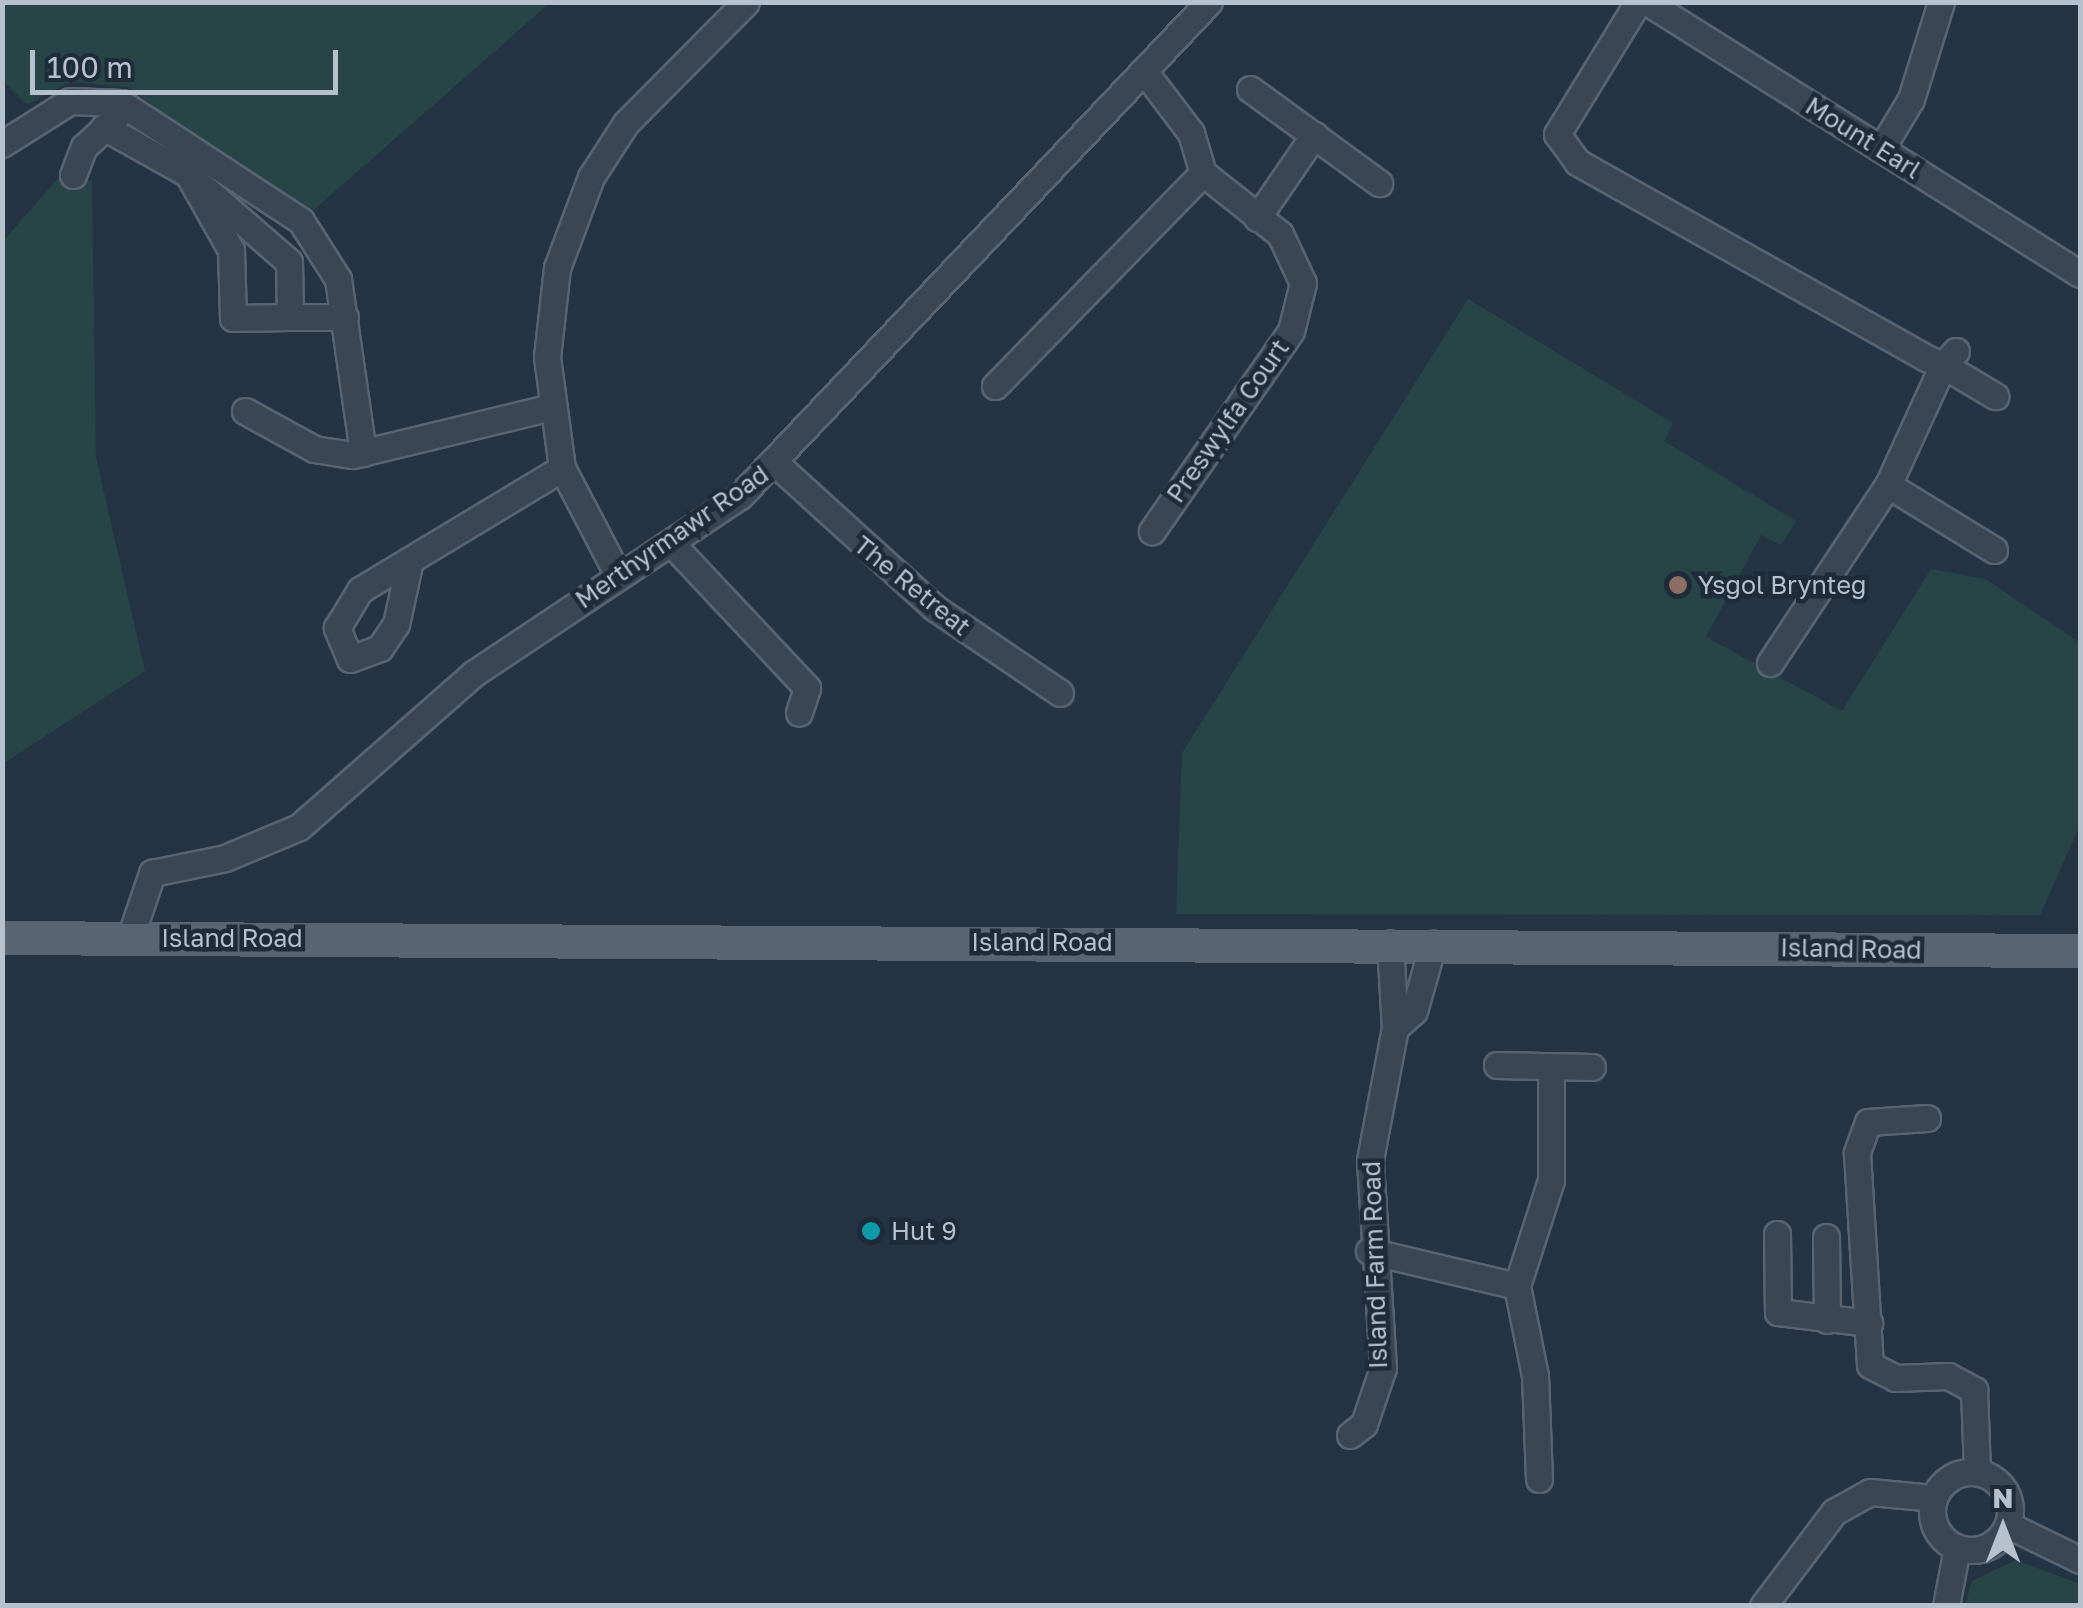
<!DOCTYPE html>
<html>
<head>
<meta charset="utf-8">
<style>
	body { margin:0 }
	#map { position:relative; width:2083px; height:1608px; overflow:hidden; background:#253445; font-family:"Golos Text",sans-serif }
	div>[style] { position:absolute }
	.green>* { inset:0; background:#274446 }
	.roads { filter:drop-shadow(2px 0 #586472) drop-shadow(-2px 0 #586472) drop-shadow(0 2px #586472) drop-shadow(0 -2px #586472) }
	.minor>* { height:25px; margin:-12.5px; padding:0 12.5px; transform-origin:12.5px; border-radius:12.5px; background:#3a4654 }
	.minor>.ring { margin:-12.5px; padding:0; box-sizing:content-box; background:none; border:25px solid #3a4654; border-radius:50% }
	.major>* { height:30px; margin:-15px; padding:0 15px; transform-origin:15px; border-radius:15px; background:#586574 }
	.dots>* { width:28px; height:28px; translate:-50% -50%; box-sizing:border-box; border:5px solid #1e2b3a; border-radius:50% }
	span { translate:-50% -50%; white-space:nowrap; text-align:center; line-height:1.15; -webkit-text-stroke:9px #1e2b3a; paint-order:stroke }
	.street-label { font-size:25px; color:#b7c1ce }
	.poi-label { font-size:25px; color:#b7c1ce }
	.left { translate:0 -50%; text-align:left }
	.frame { position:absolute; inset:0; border:5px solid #b7c1ce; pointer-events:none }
	.north { position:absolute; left:1953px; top:1478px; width:100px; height:100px; -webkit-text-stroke:8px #1e2b3a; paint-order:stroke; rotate:0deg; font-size:28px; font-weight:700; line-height:40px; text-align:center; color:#b7c1ce }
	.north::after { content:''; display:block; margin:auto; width:35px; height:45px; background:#b7c1ce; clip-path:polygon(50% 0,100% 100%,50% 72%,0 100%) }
	.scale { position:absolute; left:30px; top:50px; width:308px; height:45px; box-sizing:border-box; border:5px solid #b7c1ce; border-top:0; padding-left:12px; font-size:30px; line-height:35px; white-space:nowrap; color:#b7c1ce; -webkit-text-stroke:8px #1e2b3a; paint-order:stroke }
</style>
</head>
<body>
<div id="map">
	<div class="green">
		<div style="clip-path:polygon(551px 2px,301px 221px,129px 87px,70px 82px,27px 105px,3px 81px,2px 3px)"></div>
		<div style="clip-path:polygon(62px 174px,92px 181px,96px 457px,145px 671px,3px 764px,3px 241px)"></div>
		<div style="clip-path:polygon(1468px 299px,1673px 423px,1664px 441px,1796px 521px,1781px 545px,1761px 535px,1706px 637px,1842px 711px,1931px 569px,1986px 579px,2080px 643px,2080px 825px,2040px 915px,1176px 914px,1182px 753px)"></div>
		<div style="clip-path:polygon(2016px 1560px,2080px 1584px,2080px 1605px,1965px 1605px,1972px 1581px)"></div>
	</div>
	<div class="roads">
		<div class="minor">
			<div style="left:1638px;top:2px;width:155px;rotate:121.5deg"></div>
			<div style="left:1557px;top:134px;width:34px;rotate:54deg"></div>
			<div style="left:1577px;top:162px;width:400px;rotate:29.3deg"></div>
			<div style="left:1926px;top:358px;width:18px;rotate:22deg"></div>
			<div style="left:1943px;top:365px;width:19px;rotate:-47deg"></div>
			<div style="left:1647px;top:2px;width:511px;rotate:32.14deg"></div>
			<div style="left:1144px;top:71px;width:78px;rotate:52.8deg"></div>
			<div style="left:1191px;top:133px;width:42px;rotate:73.3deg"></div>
			<div style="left:1203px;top:173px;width:98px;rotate:38.4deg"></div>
			<div style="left:1280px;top:234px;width:54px;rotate:64.9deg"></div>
			<div style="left:1303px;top:283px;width:49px;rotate:104deg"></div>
			<div style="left:1291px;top:331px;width:244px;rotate:124.8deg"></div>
			<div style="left:1250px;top:89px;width:160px;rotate:36.1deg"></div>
			<div style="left:104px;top:127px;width:96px;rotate:29.2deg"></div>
			<div style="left:2px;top:144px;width:80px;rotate:-32.3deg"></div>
			<div style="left:70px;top:101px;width:51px;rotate:2.2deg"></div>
			<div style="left:121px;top:103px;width:215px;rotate:33.2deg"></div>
			<div style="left:301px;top:221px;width:69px;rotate:57.5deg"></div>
			<div style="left:338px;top:279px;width:176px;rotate:81.8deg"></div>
			<div style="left:1881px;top:149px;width:58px;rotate:-59deg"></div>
			<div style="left:1911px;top:99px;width:102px;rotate:-72.8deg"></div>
			<div style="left:73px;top:175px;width:30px;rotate:-69deg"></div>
			<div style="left:84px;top:147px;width:44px;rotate:-43.2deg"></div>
			<div style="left:1257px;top:218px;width:101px;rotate:-55.5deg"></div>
			<div style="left:290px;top:317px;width:55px;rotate:-91deg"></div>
			<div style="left:289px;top:262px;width:134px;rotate:-138.9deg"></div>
			<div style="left:188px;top:174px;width:87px;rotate:60.5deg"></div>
			<div style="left:231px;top:250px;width:68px;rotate:88.3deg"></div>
			<div style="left:233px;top:318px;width:57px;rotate:-1deg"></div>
			<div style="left:290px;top:317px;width:55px"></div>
			<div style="left:995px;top:386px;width:298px;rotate:-45.7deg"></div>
			<div style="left:245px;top:411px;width:79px;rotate:28.8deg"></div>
			<div style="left:314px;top:449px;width:39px;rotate:9deg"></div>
			<div style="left:353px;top:455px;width:204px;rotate:-13.6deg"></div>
			<div style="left:776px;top:464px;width:215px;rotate:42.2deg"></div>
			<div style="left:935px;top:608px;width:151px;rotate:34.2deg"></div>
			<div style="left:671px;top:543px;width:199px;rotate:46.8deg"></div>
			<div style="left:807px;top:688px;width:26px;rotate:108deg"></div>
			<div style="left:1994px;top:550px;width:124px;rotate:-148.5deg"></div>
			<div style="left:1888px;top:485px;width:132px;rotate:-65.4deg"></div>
			<div style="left:1943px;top:365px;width:61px;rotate:30.8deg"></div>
			<div style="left:410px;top:560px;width:66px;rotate:102.3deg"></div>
			<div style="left:396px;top:624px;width:29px;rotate:124deg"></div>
			<div style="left:380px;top:648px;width:32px;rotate:160deg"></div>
			<div style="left:350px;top:659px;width:34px;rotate:-113deg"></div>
			<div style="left:337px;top:628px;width:44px;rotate:-58.8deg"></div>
			<div style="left:360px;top:590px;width:236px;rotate:-31.1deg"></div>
			<div style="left:618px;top:575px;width:121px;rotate:-117.6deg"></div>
			<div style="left:562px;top:468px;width:112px;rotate:-97.7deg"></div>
			<div style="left:547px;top:357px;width:90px;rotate:-83.6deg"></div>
			<div style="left:557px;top:268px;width:97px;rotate:-69.5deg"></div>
			<div style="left:591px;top:177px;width:64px;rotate:-57.1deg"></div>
			<div style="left:626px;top:123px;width:170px;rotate:-45.2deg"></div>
			<div style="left:1770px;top:663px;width:214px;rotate:-56.5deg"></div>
			<div style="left:130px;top:938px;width:69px;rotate:-71.3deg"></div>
			<div style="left:152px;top:873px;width:75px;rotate:-11.6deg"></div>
			<div style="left:225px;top:858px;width:80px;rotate:-22.7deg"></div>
			<div style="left:299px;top:827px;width:232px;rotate:-41.3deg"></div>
			<div style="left:473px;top:674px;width:321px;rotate:-33.7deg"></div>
			<div style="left:740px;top:496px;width:681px;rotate:-46.49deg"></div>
			<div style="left:1395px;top:1028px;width:25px;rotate:-42deg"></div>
			<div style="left:1414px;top:1011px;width:70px;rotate:-74.2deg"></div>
			<div style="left:1497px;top:1065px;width:95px;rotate:1.2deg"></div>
			<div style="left:1927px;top:1118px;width:59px;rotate:176.1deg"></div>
			<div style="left:1868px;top:1122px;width:33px;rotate:110deg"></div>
			<div style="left:1857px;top:1153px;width:212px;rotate:86.5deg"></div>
			<div style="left:1870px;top:1365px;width:28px;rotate:27deg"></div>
			<div style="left:1895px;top:1378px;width:53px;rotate:-2.2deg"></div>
			<div style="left:1948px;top:1376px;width:30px;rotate:28deg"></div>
			<div style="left:1974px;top:1390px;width:82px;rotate:87.9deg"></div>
			<div style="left:1777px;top:1234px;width:78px;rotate:89.3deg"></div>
			<div style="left:1778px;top:1312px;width:92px;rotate:6.9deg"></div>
			<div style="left:1826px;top:1237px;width:83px;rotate:89.3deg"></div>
			<div style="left:1369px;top:1251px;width:152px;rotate:13.3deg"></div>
			<div style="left:1350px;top:1435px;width:18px;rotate:-38deg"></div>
			<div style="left:1364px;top:1424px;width:59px;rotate:-71.3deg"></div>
			<div style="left:1383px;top:1368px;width:208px;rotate:-93.6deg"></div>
			<div style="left:1370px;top:1160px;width:134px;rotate:-79.3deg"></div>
			<div style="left:1395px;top:1028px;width:85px;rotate:-93.4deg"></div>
			<div class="ring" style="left:1932px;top:1472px;width:53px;height:53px"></div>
			<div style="left:1539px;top:1479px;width:103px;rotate:-92.2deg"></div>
			<div style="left:1535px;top:1376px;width:92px;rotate:-101.3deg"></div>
			<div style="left:1517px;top:1286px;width:111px;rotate:-72.2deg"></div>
			<div style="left:1551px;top:1180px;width:112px;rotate:-90deg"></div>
			<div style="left:2010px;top:1526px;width:78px;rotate:25.9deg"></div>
			<div style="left:1763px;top:1606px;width:118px;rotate:-52.9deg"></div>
			<div style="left:1834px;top:1512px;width:41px;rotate:-29.1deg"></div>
			<div style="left:1870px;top:1492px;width:63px;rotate:5.4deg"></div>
			<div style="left:1946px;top:1606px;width:59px;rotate:-79.3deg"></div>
		</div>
		<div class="major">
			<div style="left:2px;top:938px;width:2078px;rotate:0.36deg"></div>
		</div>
	</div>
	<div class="dots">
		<div style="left:1678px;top:585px;background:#8d6e63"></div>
		<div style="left:871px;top:1231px;background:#0f9aa8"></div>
	</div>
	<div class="street-label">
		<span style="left:1863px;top:138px;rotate:32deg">Mount Earl</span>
		<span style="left:1228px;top:421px;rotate:-55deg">Preswylfa Court</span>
		<span style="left:672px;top:537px;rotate:-35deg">Merthyrmawr Road</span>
		<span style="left:912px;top:586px;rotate:39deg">The Retreat</span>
		<span style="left:232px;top:938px">Island Road</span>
		<span style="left:1042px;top:942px">Island Road</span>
		<span style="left:1851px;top:949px;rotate:1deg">Island Road</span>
		<span style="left:1375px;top:1265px;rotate:-92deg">Island Farm Road</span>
	</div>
	<div class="poi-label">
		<span class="left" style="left:1698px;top:585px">Ysgol Brynteg</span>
		<span class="left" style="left:891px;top:1231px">Hut 9</span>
	</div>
	<div class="frame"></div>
	<div class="north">N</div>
	<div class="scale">100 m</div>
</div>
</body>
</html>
